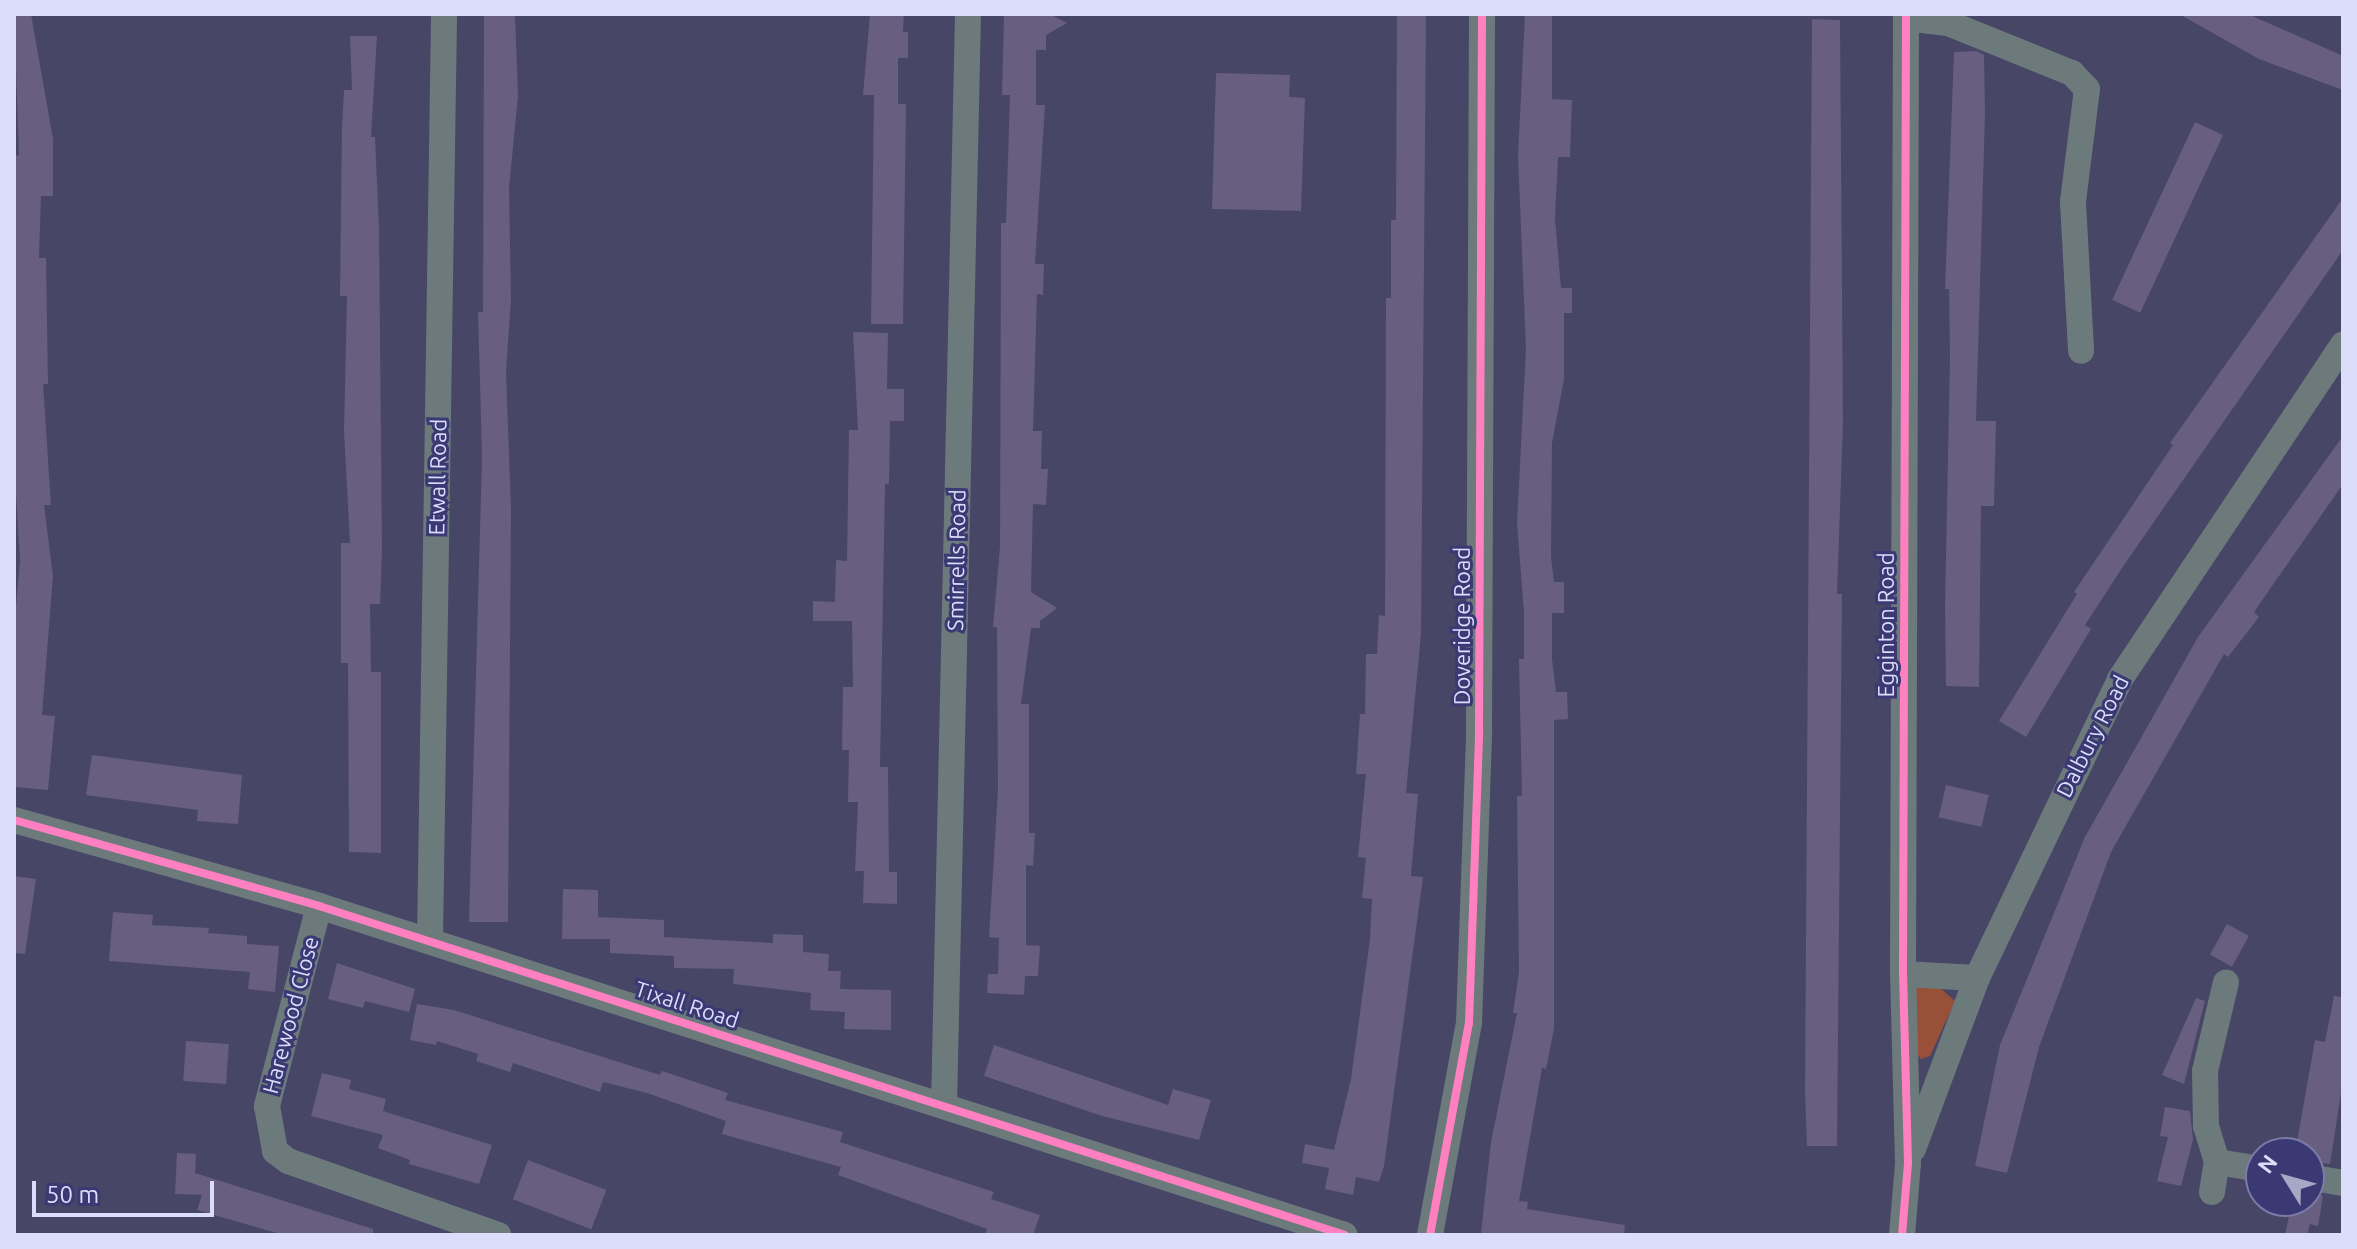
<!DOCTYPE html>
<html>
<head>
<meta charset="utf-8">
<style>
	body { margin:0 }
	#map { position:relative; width:2357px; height:1249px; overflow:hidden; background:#474666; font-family:Ubuntu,sans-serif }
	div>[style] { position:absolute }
	.green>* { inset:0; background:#995039 }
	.building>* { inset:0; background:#675e80; transform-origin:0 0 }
	.minor>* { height:26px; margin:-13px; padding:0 13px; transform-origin:13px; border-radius:13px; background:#6c7a7c }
	.cycleway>* { height:8px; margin:-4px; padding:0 4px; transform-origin:4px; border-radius:4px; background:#ff80c0 }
	span { translate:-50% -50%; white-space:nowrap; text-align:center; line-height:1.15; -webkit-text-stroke:6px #3a3973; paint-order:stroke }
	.street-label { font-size:22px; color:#dbddfa }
	.frame { position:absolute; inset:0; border:16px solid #dbddfa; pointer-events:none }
	.north { position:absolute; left:2245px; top:1137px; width:80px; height:80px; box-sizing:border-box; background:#3a3973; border:2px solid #7a7ba9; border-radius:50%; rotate:307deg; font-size:22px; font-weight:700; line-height:32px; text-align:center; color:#dbddfa }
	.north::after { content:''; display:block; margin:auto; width:28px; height:36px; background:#a7a8c6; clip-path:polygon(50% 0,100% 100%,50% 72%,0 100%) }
	.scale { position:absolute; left:32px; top:1181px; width:182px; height:36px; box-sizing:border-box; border:4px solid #dbddfa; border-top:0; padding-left:10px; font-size:24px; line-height:28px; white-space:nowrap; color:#dbddfa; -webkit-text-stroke:6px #3a3973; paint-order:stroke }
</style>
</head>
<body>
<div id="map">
	<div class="green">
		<div style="clip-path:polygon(1914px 985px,1940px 988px,1955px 1001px,1930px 1056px,1921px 1059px,1914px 1051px)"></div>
	</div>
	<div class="building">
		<div style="clip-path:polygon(14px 14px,31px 14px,53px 139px,53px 196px,41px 196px,39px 258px,46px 258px,48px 384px,43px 384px,51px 505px,44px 505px,53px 576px,42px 715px,55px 716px,48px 790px,14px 787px,14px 630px,20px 560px,14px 463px,14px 156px,19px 155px)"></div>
		<div style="clip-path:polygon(484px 14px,515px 14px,518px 96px,509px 188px,511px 299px,506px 371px,511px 510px,508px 922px,469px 922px,482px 457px,478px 312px,483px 312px)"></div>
		<div style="clip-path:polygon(870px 14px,904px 14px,903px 32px,908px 32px,908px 58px,898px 58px,898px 104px,906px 104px,903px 324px,871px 324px,874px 95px,863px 95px)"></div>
		<div style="clip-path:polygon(1004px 14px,1050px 14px,1067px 23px,1046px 35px,1046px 50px,1036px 50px,1036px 105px,1045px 105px,1035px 264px,1044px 264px,1043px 295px,1037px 294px,1033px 431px,1042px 431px,1041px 469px,1048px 469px,1046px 505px,1033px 504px,1031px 592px,1057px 608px,1040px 621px,1040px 628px,1031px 628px,1021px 704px,1029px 704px,1029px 833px,1035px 833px,1033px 866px,1026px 865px,1026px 945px,1040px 946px,1038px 976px,1025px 976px,1024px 995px,987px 993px,988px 974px,998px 974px,999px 938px,989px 937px,998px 790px,997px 627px,993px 627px,1000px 547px,1001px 223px,1006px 223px,1010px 95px,1002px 95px)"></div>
		<div style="clip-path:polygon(1397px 14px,1426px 14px,1421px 634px,1406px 793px,1418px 794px,1411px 876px,1423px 877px,1384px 1166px,1379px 1182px,1356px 1177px,1353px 1195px,1325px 1189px,1329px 1168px,1302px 1163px,1305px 1144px,1334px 1150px,1351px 1079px,1370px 939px,1372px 899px,1362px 898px,1366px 858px,1358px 857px,1366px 774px,1356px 774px,1360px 714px,1365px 714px,1366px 654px,1377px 654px,1379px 615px,1385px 616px,1386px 298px,1391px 298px,1391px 220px,1396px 220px)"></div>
		<div style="clip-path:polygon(1525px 14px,1552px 14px,1552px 99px,1572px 100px,1570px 157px,1558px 157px,1555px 218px,1561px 288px,1572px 288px,1572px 313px,1564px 313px,1564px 379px,1552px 443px,1551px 557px,1554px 582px,1564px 582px,1564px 613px,1552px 613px,1552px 659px,1556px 692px,1567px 692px,1568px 719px,1554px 720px,1554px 1029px,1546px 1069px,1542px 1068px,1519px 1201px,1528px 1202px,1527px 1209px,1625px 1225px,1624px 1235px,1481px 1233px,1491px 1142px,1517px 1013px,1513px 1013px,1519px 972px,1517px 796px,1522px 796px,1519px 659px,1524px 659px,1524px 613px,1517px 523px,1526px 349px,1518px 156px)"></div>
		<div style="clip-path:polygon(2179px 14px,2248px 14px,2343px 56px,2343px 90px,2259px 59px)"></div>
		<div style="clip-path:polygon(1812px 19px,1840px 20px,1843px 423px,1837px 594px,1842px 594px,1837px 1146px,1807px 1146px,1805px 1092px)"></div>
		<div style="clip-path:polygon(350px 36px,377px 36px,371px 137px,375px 137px,379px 227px,382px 550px,380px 604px,370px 604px,371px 672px,381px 672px,381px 853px,349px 852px,348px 663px,341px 663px,341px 543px,350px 543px,344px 431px,347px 296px,340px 296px,342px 125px,344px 90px,352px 90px)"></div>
		<div style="clip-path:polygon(1976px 51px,1984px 55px,1985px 113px,1976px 421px,1996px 421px,1994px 506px,1981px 506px,1979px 687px,1946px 686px,1945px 605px,1950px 355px,1949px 289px,1945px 289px,1954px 52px)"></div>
		<div style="clip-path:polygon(1216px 73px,1290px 75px,1289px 97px,1305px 98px,1301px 211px,1212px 209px)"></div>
		<div style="left:2195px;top:122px;width:31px;height:196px;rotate:25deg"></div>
		<div style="clip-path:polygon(2343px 198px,2343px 250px,2124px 565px,2085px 625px,2091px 629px,2026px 737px,1999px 721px,2077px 594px,2074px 592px,2173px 445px,2170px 443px)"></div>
		<div style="clip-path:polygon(853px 332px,888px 333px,887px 389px,904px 389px,904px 421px,890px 421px,889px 484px,885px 484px,880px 767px,888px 767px,889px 872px,897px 872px,897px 904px,863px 903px,864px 871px,855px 871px,858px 802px,848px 802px,849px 750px,842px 750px,843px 687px,853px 687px,852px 621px,813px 621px,813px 601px,835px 602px,836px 560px,847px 561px,849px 430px,858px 430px)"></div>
		<div style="clip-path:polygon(2343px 436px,2343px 484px,2254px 612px,2259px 617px,2228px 657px,2224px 654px,2111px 852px,2039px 1047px,2007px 1173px,1975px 1166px,2000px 1045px,2085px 837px,2198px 637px)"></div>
		<div style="clip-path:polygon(92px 755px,242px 775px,238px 824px,197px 821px,198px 810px,86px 795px)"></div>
		<div style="left:1946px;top:785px;width:44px;height:33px;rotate:13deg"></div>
		<div style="clip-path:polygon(14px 876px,36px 879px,25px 954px,14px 953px)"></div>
		<div style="clip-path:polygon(563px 889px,598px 890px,598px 917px,664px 920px,664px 937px,773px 943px,773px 934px,803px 935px,803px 952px,829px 954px,828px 971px,841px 971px,840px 989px,891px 990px,891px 1030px,844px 1029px,845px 1012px,810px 1010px,811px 993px,733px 984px,734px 969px,674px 968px,674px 956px,610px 953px,610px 939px,562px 939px)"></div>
		<div style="clip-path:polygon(113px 912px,153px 915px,152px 925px,209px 928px,208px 933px,247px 936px,247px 944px,279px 946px,275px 992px,248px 989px,250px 972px,109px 961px)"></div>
		<div style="left:2227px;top:924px;width:25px;height:35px;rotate:29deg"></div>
		<div style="clip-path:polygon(337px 963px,415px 989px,409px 1012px,365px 1001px,363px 1008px,328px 999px)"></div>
		<div style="clip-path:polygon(2334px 996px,2343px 997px,2343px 1080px,2330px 1164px,2309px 1161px,2309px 1153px,2295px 1153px,2315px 1040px,2325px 1042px)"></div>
		<div style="clip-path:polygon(2196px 998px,2205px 1001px,2184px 1084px,2162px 1075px)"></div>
		<div style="clip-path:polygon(417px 1004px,454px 1010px,660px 1075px,662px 1071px,728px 1093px,725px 1100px,843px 1132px,840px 1142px,994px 1192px,991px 1199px,1040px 1215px,1033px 1235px,985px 1235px,987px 1229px,838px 1175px,841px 1167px,722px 1134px,726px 1121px,647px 1093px,603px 1082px,600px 1092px,513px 1063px,510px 1072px,476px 1061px,478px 1054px,437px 1041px,436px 1045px,410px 1040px)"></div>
		<div style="left:186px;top:1041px;width:43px;height:40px;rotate:4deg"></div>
		<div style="clip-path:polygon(994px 1045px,1168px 1105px,1173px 1089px,1211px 1100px,1199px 1140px,1102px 1116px,984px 1076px)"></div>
		<div style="clip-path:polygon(322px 1073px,351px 1080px,349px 1089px,386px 1099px,383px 1111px,492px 1145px,479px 1184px,409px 1164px,410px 1160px,378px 1148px,383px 1135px,311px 1116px)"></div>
		<div style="clip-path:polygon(2165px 1107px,2190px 1111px,2193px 1140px,2181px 1186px,2157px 1181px,2168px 1137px,2160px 1136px)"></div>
		<div style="clip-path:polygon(177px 1153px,196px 1154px,195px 1173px,373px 1229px,373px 1235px,284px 1235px,197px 1210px,202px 1195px,175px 1194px)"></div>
		<div style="left:528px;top:1160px;width:84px;height:42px;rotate:21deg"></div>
		<div style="clip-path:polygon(2309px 1193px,2323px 1196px,2318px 1226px,2310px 1224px,2307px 1235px,2285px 1235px,2292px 1201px,2309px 1201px)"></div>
	</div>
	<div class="minor">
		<div style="left:1906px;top:18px;width:42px;rotate:6.8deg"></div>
		<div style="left:1948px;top:23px;width:134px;rotate:22deg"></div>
		<div style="left:2072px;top:73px;width:22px;rotate:47deg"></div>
		<div style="left:2087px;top:89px;width:114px;rotate:97.1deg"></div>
		<div style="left:2073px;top:202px;width:149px;rotate:86.9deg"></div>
		<div style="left:14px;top:820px;width:317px;rotate:15.7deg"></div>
		<div style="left:319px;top:906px;width:1077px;rotate:17.78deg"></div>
		<div style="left:319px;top:906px;width:207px;rotate:104.6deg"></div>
		<div style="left:267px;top:1106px;width:46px;rotate:79.9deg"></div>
		<div style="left:275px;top:1151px;width:16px;rotate:38deg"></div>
		<div style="left:288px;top:1161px;width:223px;rotate:19.4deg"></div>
		<div style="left:430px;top:940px;width:926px;rotate:-89.13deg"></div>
		<div style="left:1903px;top:974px;width:74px;rotate:3.1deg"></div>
		<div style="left:944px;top:1106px;width:1092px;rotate:-88.74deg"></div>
		<div style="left:1913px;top:1149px;width:183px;rotate:-69.5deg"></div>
		<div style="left:1977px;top:978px;width:331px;rotate:-64.4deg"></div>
		<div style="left:2120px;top:679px;width:402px;rotate:-56.3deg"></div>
		<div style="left:2217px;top:1162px;width:45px;rotate:9deg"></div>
		<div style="left:2309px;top:1177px;width:35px;rotate:10deg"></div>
		<div style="left:2212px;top:1192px;width:30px;rotate:-81deg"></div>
		<div style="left:2217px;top:1162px;width:38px;rotate:-107deg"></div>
		<div style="left:2206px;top:1126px;width:55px;rotate:-91deg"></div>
		<div style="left:2205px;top:1071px;width:91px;rotate:-76.7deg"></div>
		<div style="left:1430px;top:1235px;width:216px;rotate:-79.6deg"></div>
		<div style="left:1469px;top:1023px;width:292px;rotate:-88deg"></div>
		<div style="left:1479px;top:731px;width:717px;rotate:-89.76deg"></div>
		<div style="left:1902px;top:1235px;width:72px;rotate:-85.2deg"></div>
		<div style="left:1908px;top:1163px;width:189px;rotate:-91.5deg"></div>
		<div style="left:1903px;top:974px;width:960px;rotate:-89.82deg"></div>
	</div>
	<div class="cycleway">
		<div style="left:14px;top:820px;width:317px;rotate:15.7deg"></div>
		<div style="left:319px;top:906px;width:1077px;rotate:17.78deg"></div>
		<div style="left:1430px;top:1235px;width:216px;rotate:-79.6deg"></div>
		<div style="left:1469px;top:1023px;width:292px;rotate:-88deg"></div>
		<div style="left:1479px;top:731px;width:717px;rotate:-89.76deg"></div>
		<div style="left:1902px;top:1235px;width:72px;rotate:-85.2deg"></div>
		<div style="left:1908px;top:1163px;width:189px;rotate:-91.5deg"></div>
		<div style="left:1903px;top:974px;width:960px;rotate:-89.82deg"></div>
	</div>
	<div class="street-label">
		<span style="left:437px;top:477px;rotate:-89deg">Etwall Road</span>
		<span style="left:956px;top:560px;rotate:-89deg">Smirrells Road</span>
		<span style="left:1886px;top:625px;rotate:-90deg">Egginton Road</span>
		<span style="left:1462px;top:626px;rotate:-90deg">Doveridge Road</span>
		<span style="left:2092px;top:736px;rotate:-63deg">Dalbury Road</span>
		<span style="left:687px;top:1004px;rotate:18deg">Tixall Road</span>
		<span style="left:290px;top:1015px;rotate:-75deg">Harewood Close</span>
	</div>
	<div class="frame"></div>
	<div class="north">N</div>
	<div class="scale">50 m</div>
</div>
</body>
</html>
